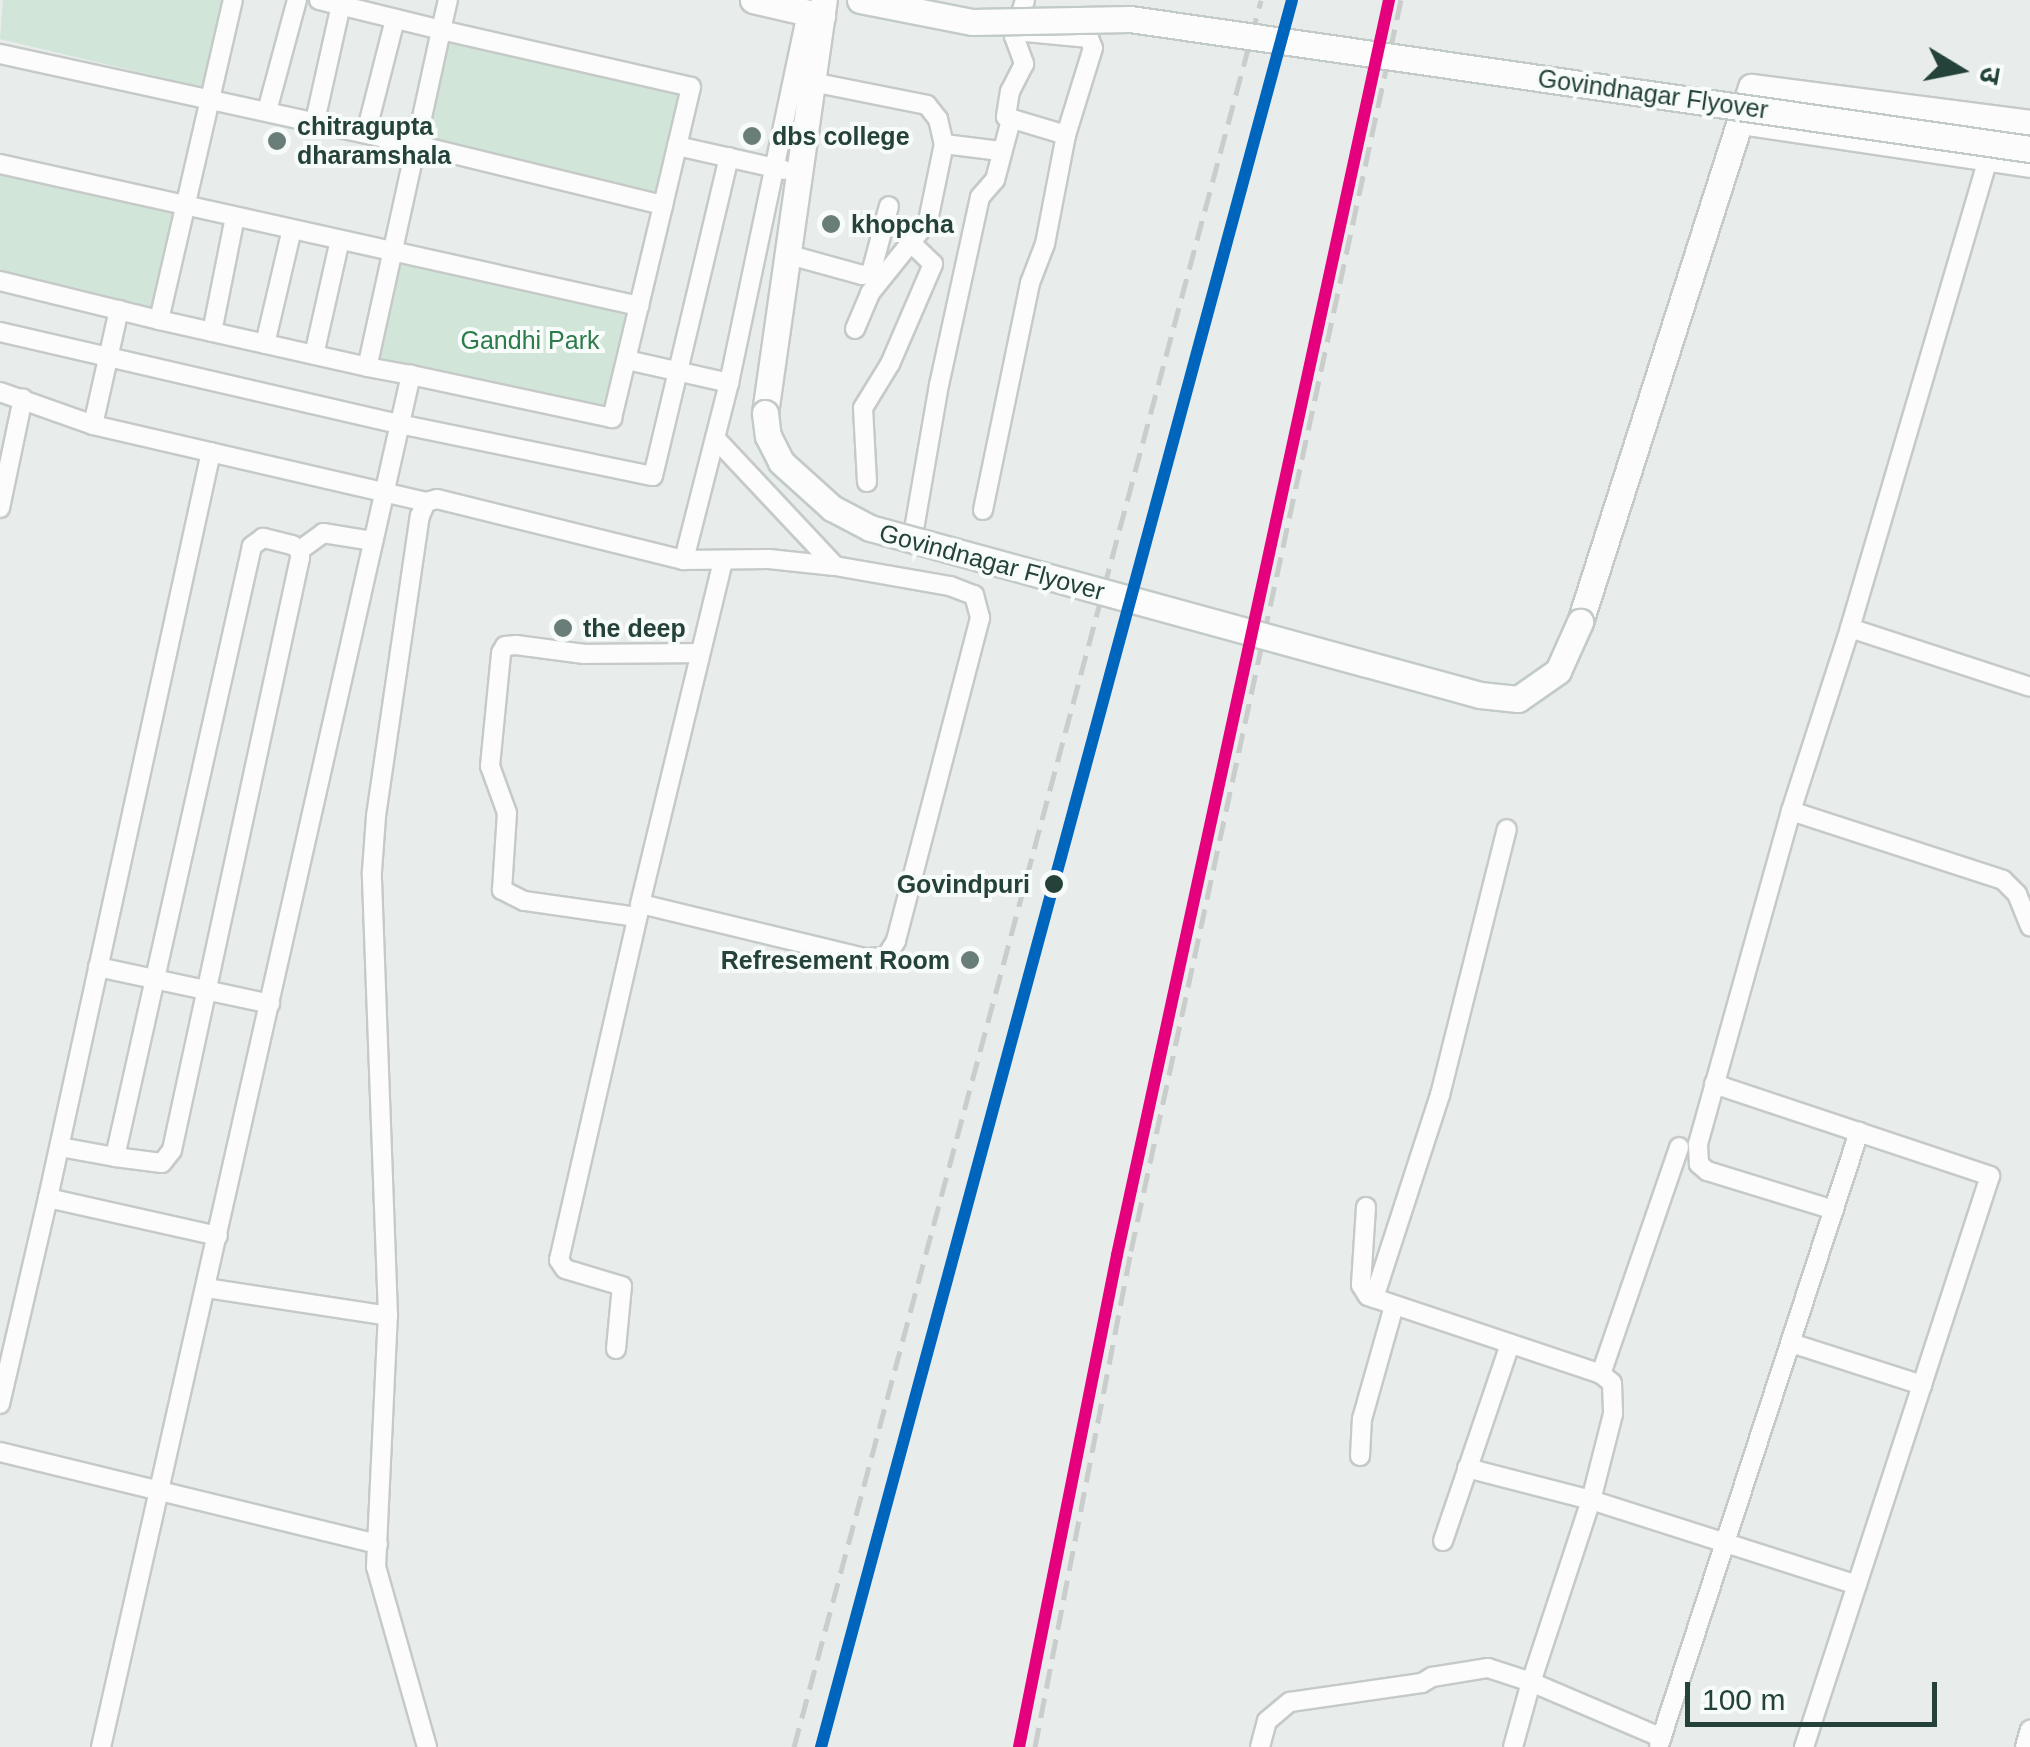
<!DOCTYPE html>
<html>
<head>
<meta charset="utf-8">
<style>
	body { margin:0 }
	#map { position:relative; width:2030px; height:1747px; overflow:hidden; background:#e8edeb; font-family:Helvetica,"Noto Sans Devanagari",sans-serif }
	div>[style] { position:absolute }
	.green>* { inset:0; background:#d1e6d8; transform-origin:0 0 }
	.roads { filter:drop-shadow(2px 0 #c5cac8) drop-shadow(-2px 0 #c5cac8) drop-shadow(0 2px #c5cac8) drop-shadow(0 -2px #c5cac8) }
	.minor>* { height:18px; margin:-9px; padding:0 9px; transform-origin:9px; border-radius:9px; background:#fcfcfc }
	.secondary>* { height:25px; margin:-12.5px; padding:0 12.5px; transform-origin:12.5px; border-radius:12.5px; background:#fcfcfc }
	.rail>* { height:5px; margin-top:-2.5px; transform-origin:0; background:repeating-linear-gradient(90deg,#c9cdcc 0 20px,transparent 0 30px) }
	.bridges { filter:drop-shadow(2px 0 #c3cbc8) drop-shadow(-2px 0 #c3cbc8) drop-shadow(0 2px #c3cbc8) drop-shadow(0 -2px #c3cbc8) }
	.secondary-bridge>* { height:25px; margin:-12.5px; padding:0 12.5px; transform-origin:12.5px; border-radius:12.5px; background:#fcfcfc }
	.rail-1>* { height:12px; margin:-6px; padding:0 6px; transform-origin:6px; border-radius:6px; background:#0065bd }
	.rail-2>* { height:12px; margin:-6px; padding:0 6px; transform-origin:6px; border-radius:6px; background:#e5007d }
	.dots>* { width:28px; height:28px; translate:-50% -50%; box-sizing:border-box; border:5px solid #f7fbf9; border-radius:50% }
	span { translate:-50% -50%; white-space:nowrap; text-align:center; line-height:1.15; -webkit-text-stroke:8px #f7fbf9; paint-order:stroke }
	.street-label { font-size:25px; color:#24423a }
	.poi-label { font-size:25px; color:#24423a; font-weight:700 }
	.left { translate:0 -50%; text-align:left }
	.right { translate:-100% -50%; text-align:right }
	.park-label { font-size:25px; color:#2d7a4b }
	.stop-label { font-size:25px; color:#24423a; font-weight:700 }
	.north { position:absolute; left:1910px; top:20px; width:100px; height:100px; -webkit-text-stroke:8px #f7fbf9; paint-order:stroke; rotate:100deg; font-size:28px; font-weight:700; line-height:40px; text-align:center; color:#24423a }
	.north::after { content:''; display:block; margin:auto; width:35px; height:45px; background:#24423a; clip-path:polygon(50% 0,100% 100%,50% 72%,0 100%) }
	.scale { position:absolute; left:1685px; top:1682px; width:252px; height:45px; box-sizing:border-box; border:5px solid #24423a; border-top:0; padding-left:12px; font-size:30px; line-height:35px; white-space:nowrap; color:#24423a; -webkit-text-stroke:8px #f7fbf9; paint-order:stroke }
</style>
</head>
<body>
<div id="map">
	<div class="green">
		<div style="clip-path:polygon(3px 0,222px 0,205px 88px,0 39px)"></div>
		<div style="left:441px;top:35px;width:250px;height:107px;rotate:13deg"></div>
		<div style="clip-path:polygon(0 170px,179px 211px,154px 312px,0 273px)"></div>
		<div style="left:397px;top:257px;width:240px;height:104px;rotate:13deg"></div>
	</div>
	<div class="roads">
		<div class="minor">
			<div style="left:319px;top:0;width:126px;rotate:13.8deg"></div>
			<div style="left:441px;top:30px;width:31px;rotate:-77deg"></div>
			<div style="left:1025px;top:0;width:38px;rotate:107deg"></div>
			<div style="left:1014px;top:36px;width:30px;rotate:70deg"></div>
			<div style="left:1024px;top:64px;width:30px;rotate:117deg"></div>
			<div style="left:1010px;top:91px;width:26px;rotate:99deg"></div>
			<div style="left:1006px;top:117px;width:63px;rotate:16.7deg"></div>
			<div style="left:0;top:54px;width:426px;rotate:12.3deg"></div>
			<div style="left:416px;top:145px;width:227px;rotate:102.4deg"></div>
			<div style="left:367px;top:367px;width:45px;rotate:10.3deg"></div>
			<div style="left:812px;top:82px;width:117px;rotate:11.3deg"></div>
			<div style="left:927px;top:105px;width:18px;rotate:52deg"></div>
			<div style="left:938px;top:119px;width:26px;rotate:77deg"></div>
			<div style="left:267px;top:111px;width:115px;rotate:-74.9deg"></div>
			<div style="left:315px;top:121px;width:119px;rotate:-77.4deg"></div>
			<div style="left:366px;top:133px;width:118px;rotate:-75.7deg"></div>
			<div style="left:677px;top:146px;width:110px;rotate:12.6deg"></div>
			<div style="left:0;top:164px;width:655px;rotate:12.53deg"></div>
			<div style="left:786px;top:254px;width:79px;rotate:15.4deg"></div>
			<div style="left:862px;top:275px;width:9px;rotate:-13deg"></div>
			<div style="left:871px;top:273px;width:69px;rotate:-75deg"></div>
			<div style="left:0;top:281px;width:164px;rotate:13.8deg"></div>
			<div style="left:159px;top:320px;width:328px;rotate:-77deg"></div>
			<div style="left:159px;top:320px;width:213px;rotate:12.7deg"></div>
			<div style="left:855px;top:329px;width:39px;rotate:-67deg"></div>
			<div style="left:870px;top:293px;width:92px;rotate:-51.1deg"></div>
			<div style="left:928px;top:221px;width:79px;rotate:-78.3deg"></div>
			<div style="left:944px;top:144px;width:57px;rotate:7deg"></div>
			<div style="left:0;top:332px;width:409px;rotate:13deg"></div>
			<div style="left:399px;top:424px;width:259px;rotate:11.6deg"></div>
			<div style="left:653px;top:476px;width:328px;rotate:-76.6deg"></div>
			<div style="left:212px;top:332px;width:117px;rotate:-78.7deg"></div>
			<div style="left:265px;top:344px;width:118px;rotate:-76.8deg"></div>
			<div style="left:314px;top:355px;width:118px;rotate:-77.3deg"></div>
			<div style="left:627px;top:360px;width:105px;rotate:12.7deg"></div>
			<div style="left:729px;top:383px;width:183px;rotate:104.3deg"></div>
			<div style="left:729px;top:383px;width:378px;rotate:-78.1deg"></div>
			<div style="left:0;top:392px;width:99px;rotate:19.5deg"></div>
			<div style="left:93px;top:425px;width:342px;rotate:13deg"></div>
			<div style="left:93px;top:425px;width:118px;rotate:-77.3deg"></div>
			<div style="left:715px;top:438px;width:175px;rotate:46.8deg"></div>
			<div style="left:211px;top:452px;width:764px;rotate:102.33deg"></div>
			<div style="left:48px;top:1198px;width:174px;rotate:12.6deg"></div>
			<div style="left:867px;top:482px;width:74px;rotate:-93.1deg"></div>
			<div style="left:863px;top:408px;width:52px;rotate:-58.5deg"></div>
			<div style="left:890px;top:364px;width:109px;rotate:-66.7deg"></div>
			<div style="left:933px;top:264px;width:30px;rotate:-136deg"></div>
			<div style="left:0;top:508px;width:112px;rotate:-78.2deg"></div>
			<div style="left:983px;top:510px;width:232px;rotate:-78.3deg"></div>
			<div style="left:1030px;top:283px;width:42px;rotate:-69deg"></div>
			<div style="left:1045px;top:244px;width:111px;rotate:-79.1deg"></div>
			<div style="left:1066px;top:135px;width:91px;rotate:-72.8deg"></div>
			<div style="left:1093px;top:48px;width:11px;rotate:-112deg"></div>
			<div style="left:1089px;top:38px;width:74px;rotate:-174.6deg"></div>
			<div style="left:912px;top:541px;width:158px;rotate:-80.2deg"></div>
			<div style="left:939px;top:385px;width:192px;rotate:-77.7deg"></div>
			<div style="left:980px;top:197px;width:23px;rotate:-49deg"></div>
			<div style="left:995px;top:180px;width:62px;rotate:-75.1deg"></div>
			<div style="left:300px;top:550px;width:29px;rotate:-36deg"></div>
			<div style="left:323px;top:533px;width:51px;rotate:9.1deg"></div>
			<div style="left:1850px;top:628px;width:189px;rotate:18.1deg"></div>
			<div style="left:1791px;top:811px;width:223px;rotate:18deg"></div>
			<div style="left:2003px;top:880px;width:20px;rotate:45deg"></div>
			<div style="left:2017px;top:894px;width:35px;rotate:68deg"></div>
			<div style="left:637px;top:917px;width:114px;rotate:-171.9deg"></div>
			<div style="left:524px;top:901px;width:25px;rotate:-153deg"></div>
			<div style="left:502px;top:890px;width:77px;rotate:-86.3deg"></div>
			<div style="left:507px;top:813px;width:50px;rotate:-109.9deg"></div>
			<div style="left:490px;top:766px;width:114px;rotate:-84.4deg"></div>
			<div style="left:501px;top:653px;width:8px;rotate:-60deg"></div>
			<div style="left:505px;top:646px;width:11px;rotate:-5deg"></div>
			<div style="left:516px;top:645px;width:69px;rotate:7.5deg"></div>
			<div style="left:584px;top:654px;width:115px;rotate:-0.5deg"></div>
			<div style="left:98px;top:967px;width:176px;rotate:12.1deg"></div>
			<div style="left:1714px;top:1084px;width:291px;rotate:18.4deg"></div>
			<div style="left:1990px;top:1176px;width:601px;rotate:108.04deg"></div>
			<div style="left:60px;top:1147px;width:56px;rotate:10.3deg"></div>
			<div style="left:115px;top:1157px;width:47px;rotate:7.3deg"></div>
			<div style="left:162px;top:1163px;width:16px;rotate:-52deg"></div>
			<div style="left:172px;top:1150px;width:606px;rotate:-77.8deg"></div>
			<div style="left:300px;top:558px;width:8px;rotate:-90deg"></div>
			<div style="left:300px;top:550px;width:9px;rotate:-148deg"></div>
			<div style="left:292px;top:545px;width:30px;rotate:-166deg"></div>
			<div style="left:263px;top:538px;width:14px;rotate:144deg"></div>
			<div style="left:252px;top:546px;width:626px;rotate:102.64deg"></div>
			<div style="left:1366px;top:1207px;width:78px;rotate:93.7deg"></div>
			<div style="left:1361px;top:1285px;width:13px;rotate:58deg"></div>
			<div style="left:1368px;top:1296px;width:246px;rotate:18.5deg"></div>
			<div style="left:1601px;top:1374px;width:14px;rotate:39deg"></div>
			<div style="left:1612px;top:1383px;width:31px;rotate:88deg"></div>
			<div style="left:1613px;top:1414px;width:89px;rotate:104.3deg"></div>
			<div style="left:1591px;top:1500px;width:192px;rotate:108.2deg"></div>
			<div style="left:1531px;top:1682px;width:142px;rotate:23.1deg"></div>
			<div style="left:1834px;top:1210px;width:133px;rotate:-162.9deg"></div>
			<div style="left:1707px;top:1171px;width:11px;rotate:-139deg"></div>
			<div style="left:1699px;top:1164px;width:20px;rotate:-93deg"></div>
			<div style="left:1698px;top:1144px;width:346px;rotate:-74.4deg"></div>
			<div style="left:1791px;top:811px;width:192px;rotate:-72.1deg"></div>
			<div style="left:1850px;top:628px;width:490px;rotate:-73.6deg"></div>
			<div style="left:206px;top:1288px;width:184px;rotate:8.7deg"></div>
			<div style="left:1374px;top:1298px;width:213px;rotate:-72deg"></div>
			<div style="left:1440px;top:1095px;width:274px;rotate:-75.9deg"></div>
			<div style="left:1791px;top:1343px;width:138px;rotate:17.8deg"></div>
			<div style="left:616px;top:1349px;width:63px;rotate:-84.6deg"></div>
			<div style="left:622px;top:1286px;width:59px;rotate:-163.4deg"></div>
			<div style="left:565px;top:1269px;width:11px;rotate:-124deg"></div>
			<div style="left:559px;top:1260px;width:359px;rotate:-77.1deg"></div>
			<div style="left:1601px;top:1374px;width:240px;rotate:-71deg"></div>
			<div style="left:0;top:1404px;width:212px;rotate:-76.9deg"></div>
			<div style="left:0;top:1452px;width:389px;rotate:13.7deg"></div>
			<div style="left:1360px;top:1456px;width:37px;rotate:-87deg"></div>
			<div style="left:1362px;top:1419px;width:117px;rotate:-74.2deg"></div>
			<div style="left:1467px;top:1468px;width:128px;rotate:14.5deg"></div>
			<div style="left:1591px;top:1500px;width:279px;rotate:17.7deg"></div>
			<div style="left:1443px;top:1541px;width:208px;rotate:-71.2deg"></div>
			<div style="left:1659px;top:1745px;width:645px;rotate:-71.93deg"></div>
			<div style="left:101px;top:1747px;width:1407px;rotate:-77.27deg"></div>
			<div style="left:411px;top:375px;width:206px;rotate:12.1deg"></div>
			<div style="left:612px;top:418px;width:219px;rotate:-76.5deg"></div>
			<div style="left:663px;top:205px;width:254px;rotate:-166.3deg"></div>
			<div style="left:416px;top:145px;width:118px;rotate:-77.7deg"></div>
			<div style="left:441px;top:30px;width:256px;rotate:12.8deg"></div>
			<div style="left:691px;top:87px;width:121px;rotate:103.3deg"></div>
			<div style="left:427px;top:1747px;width:187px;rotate:-105.8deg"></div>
			<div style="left:376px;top:1567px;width:251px;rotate:-87.3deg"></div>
			<div style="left:388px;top:1316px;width:445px;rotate:-92.1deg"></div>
			<div style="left:372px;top:871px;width:55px;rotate:-85.8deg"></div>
			<div style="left:376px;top:816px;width:303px;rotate:-81.7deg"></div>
			<div style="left:420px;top:516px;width:15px;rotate:-67deg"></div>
			<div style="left:426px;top:502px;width:11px;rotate:-15deg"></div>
			<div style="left:437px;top:499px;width:254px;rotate:13.9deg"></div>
			<div style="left:684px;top:560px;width:85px;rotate:-0.7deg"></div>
			<div style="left:769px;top:559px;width:66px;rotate:6.1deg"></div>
			<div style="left:835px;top:566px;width:117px;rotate:9.9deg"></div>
			<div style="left:950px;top:586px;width:26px;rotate:21deg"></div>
			<div style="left:974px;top:595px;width:24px;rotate:75deg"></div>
			<div style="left:980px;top:618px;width:334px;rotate:104.6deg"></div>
			<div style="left:896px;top:941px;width:19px;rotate:122deg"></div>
			<div style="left:886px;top:957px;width:22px;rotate:177deg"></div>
			<div style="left:864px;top:958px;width:230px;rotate:-166.4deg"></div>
			<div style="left:640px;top:904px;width:352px;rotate:-76.4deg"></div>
			<div style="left:1260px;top:1747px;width:27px;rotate:-75deg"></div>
			<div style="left:1267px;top:1721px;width:30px;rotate:-40deg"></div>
			<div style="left:1290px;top:1702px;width:133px;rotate:-8.2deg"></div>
			<div style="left:1422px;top:1683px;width:12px;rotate:-31deg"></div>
			<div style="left:1432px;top:1677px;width:57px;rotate:-9.1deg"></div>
			<div style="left:1488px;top:1668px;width:45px;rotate:18deg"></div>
			<div style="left:1531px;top:1682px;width:67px;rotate:105.5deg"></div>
			<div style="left:2025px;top:1747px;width:18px;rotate:-74deg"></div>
		</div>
		<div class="secondary">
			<div style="left:753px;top:0;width:71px;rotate:13.1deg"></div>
			<div style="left:2030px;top:123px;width:281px;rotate:-172.6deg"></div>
			<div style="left:1751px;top:87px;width:36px;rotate:108deg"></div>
			<div style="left:1740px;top:121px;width:293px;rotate:8.4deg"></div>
			<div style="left:765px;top:413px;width:417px;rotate:-81.9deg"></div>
			<div style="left:1580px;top:622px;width:526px;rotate:-72.29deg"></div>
		</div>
	</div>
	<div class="rail">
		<div style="left:794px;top:1747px;width:1808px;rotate:-75.03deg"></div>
		<div style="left:1035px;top:1747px;width:505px;rotate:-79.05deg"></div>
		<div style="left:1131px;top:1251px;width:1280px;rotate:-77.82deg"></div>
	</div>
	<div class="bridges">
		<div class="secondary-bridge">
			<div style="left:860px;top:0;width:114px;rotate:11.1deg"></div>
			<div style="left:972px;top:22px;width:158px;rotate:-1.1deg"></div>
			<div style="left:1130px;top:19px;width:909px;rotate:8.22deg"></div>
			<div style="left:765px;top:413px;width:23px;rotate:83deg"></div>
			<div style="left:768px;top:436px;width:29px;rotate:63deg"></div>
			<div style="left:781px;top:462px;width:69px;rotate:42deg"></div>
			<div style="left:832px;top:508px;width:43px;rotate:27.8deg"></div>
			<div style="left:870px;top:528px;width:632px;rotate:15.31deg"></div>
			<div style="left:1480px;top:695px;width:38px;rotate:6deg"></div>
			<div style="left:1518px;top:699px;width:49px;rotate:-35deg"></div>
			<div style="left:1558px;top:671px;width:54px;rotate:-65.8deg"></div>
		</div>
	</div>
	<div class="rail-1">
		<div style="left:821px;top:1747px;width:1809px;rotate:-74.91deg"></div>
	</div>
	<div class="rail-2">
		<div style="left:1019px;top:1747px;width:502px;rotate:-78.73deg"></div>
		<div style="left:1117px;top:1255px;width:1284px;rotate:-77.77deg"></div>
	</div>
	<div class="dots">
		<div style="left:752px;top:136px;background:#697e78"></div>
		<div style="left:277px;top:141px;background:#697e78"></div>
		<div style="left:831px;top:224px;background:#697e78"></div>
		<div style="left:563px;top:628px;background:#697e78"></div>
		<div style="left:1054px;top:884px;background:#24423a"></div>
		<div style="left:970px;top:960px;background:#697e78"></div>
	</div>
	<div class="street-label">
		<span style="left:1653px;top:94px;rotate:8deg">Govindnagar Flyover</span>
		<span style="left:992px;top:562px;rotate:15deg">Govindnagar Flyover</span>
	</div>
	<div class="poi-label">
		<span class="left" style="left:297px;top:141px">chitragupta<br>dharamshala</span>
		<span class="left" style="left:772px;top:136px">dbs college</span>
		<span class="left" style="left:851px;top:224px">khopcha</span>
		<span class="left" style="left:583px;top:628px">the deep</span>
		<span class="right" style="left:950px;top:960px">Refresement Room</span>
	</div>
	<div class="park-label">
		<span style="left:530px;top:340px">Gandhi Park</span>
	</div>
	<div class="stop-label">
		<span class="right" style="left:1030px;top:884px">Govindpuri</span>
	</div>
	<div class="north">उ</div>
	<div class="scale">100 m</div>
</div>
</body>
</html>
